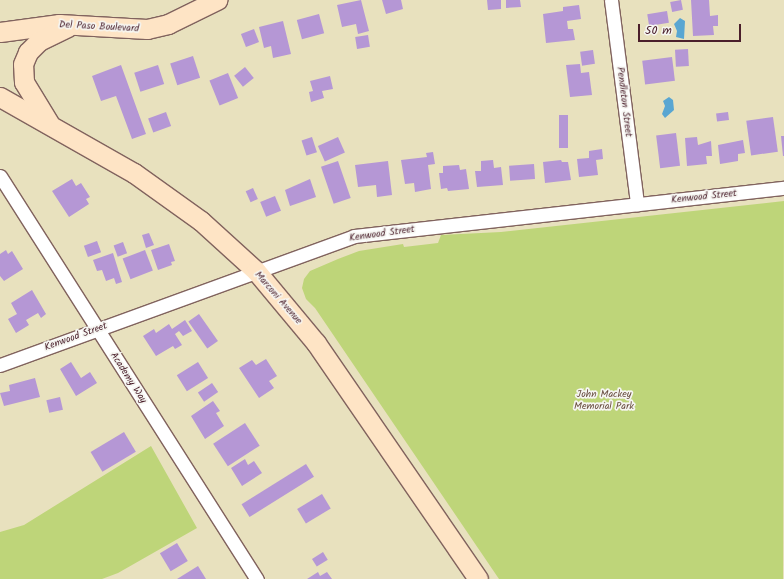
<!DOCTYPE html>
<html>
<head>
<meta charset="utf-8">
<style>
	body { margin:0 }
	#map { position:relative; width:784px; height:579px; overflow:hidden; background:#e8e1be; font-family:Kalam,sans-serif }
	div>[style] { position:absolute }
	.green>* { inset:0; background:#bed579 }
	.water>* { inset:0; background:#59a6d2 }
	.building>* { inset:0; background:#b597d5; transform-origin:0 0 }
	.roads { filter:drop-shadow(1px 0 #81635e) drop-shadow(-1px 0 #81635e) drop-shadow(0 1px #81635e) drop-shadow(0 -1px #81635e) }
	.street>* { height:13px; margin:-6.5px; padding:0 6.5px; transform-origin:6.5px; border-radius:6.5px; background:#fff }
	.secondary>* { height:19px; margin:-9.5px; padding:0 9.5px; transform-origin:9.5px; border-radius:9.5px; background:#fee4c5 }
	span { translate:-50% -50%; white-space:nowrap; text-align:center; line-height:1.15; -webkit-text-stroke:3.5px #f6f6f2; paint-order:stroke }
	.street-label { font-size:10px; color:#4a1f2b }
	.park-label { font-size:10px; color:#674c3e }
	.scale { position:absolute; left:638px; top:24px; width:103px; height:18px; box-sizing:border-box; border:2px solid #4a1f2b; border-top:0; padding-left:5px; font-size:12px; line-height:14px; white-space:nowrap; color:#4a1f2b; -webkit-text-stroke:3px #f6f6f2; paint-order:stroke }
</style>
</head>
<body>
<div id="map">
	<div class="green">
		<div style="clip-path:polygon(784px 201px,783px 579px,499px 579px,315px 308px,306px 299px,302px 288px,304px 279px,310px 271px,338px 259px,359px 251px,403px 244px,404px 247px,438px 243px,441px 235px,501px 232px)"></div>
		<div style="clip-path:polygon(151px 446px,197px 528px,118px 573px,102px 579px,0 579px,0 532px,24px 525px)"></div>
	</div>
	<div class="water">
		<div style="clip-path:polygon(680px 18px,685px 21px,684px 39px,676px 37px,677px 31px,674px 24px)"></div>
		<div style="clip-path:polygon(669px 97px,673px 100px,674px 110px,665px 118px,662px 114px,665px 106px,663px 101px)"></div>
	</div>
	<div class="building">
		<div style="clip-path:polygon(361px 0,369px 31px,358px 34px,356px 24px,342px 27px,337px 5px)"></div>
		<div style="clip-path:polygon(382px 0,401px 0,403px 9px,386px 14px)"></div>
		<div style="clip-path:polygon(487px 0,501px 0,501px 9px,488px 10px)"></div>
		<div style="clip-path:polygon(506px 0,520px 0,521px 7px,506px 8px)"></div>
		<div style="left:681px;top:0;width:10px;height:11px;rotate:79deg"></div>
		<div style="clip-path:polygon(691px 0,709px 0,710px 16px,718px 15px,718px 26px,713px 26px,714px 35px,693px 36px)"></div>
		<div style="clip-path:polygon(579px 5px,581px 19px,567px 21px,568px 29px,573px 29px,575px 40px,546px 43px,543px 14px,563px 11px,563px 7px)"></div>
		<div style="left:667px;top:11px;width:12px;height:20px;rotate:81deg"></div>
		<div style="left:319px;top:14px;width:20px;height:23px;rotate:75deg"></div>
		<div style="clip-path:polygon(283px 21px,291px 54px,273px 58px,271px 46px,264px 48px,259px 27px)"></div>
		<div style="left:254px;top:29px;width:14px;height:14px;rotate:69deg"></div>
		<div style="left:368px;top:35px;width:12px;height:13px;rotate:81deg"></div>
		<div style="left:688px;top:49px;width:17px;height:13px;rotate:87deg"></div>
		<div style="left:593px;top:50px;width:14px;height:13px;rotate:82deg"></div>
		<div style="left:193px;top:56px;width:23px;height:24px;rotate:72deg"></div>
		<div style="left:672px;top:57px;width:24px;height:30px;rotate:83deg"></div>
		<div style="clip-path:polygon(580px 64px,581px 73px,589px 72px,592px 95px,570px 97px,566px 65px)"></div>
		<div style="clip-path:polygon(121px 65px,146px 134px,132px 139px,116px 96px,101px 101px,92px 76px)"></div>
		<div style="left:158px;top:65px;width:20px;height:25px;rotate:72deg"></div>
		<div style="left:245px;top:67px;width:14px;height:14px;rotate:51deg"></div>
		<div style="left:228px;top:73px;width:27px;height:20px;rotate:68deg"></div>
		<div style="clip-path:polygon(330px 76px,333px 89px,322px 91px,324px 98px,311px 102px,309px 92px,313px 91px,310px 81px)"></div>
		<div style="left:166px;top:112px;width:15px;height:19px;rotate:70deg"></div>
		<div style="left:728px;top:112px;width:8px;height:12px;rotate:83deg"></div>
		<div style="left:559px;top:115px;width:9px;height:33px"></div>
		<div style="left:773px;top:117px;width:35px;height:27px;rotate:82deg"></div>
		<div style="left:676px;top:133px;width:33px;height:20px;rotate:83deg"></div>
		<div style="clip-path:polygon(781px 136px,784px 136px,784px 156px,783px 156px)"></div>
		<div style="left:312px;top:137px;width:16px;height:11px;rotate:72deg"></div>
		<div style="left:338px;top:137px;width:17px;height:22px;rotate:66deg"></div>
		<div style="clip-path:polygon(697px 137px,698px 145px,711px 141px,712px 156px,706px 156px,707px 164px,687px 166px,685px 138px)"></div>
		<div style="clip-path:polygon(743px 140px,745px 153px,738px 154px,738px 161px,720px 164px,718px 145px)"></div>
		<div style="clip-path:polygon(602px 149px,603px 159px,596px 160px,598px 175px,579px 177px,577px 159px,589px 158px,589px 151px)"></div>
		<div style="clip-path:polygon(433px 152px,435px 164px,428px 165px,431px 189px,415px 192px,414px 183px,405px 184px,401px 160px,427px 157px,426px 153px)"></div>
		<div style="clip-path:polygon(493px 160px,494px 168px,501px 167px,503px 185px,477px 187px,475px 171px,481px 171px,481px 161px)"></div>
		<div style="clip-path:polygon(561px 160px,562px 162px,568px 162px,571px 180px,545px 183px,543px 162px)"></div>
		<div style="left:338px;top:161px;width:39px;height:18px;rotate:71deg"></div>
		<div style="clip-path:polygon(388px 161px,392px 195px,377px 197px,376px 185px,358px 187px,355px 165px)"></div>
		<div style="left:534px;top:164px;width:15px;height:25px;rotate:86deg"></div>
		<div style="clip-path:polygon(459px 165px,460px 170px,466px 169px,469px 189px,448px 191px,447px 188px,441px 189px,439px 173px,443px 173px,443px 166px)"></div>
		<div style="clip-path:polygon(72px 179px,76px 186px,81px 183px,90px 197px,86px 199px,89px 204px,69px 217px,52px 191px)"></div>
		<div style="clip-path:polygon(310px 179px,316px 197px,290px 206px,285px 190px)"></div>
		<div style="left:253px;top:188px;width:12px;height:8px;rotate:66deg"></div>
		<div style="left:275px;top:196px;width:16px;height:16px;rotate:68deg"></div>
		<div style="clip-path:polygon(149px 233px,154px 245px,146px 248px,142px 235px)"></div>
		<div style="left:97px;top:241px;width:12px;height:14px;rotate:70deg"></div>
		<div style="left:123px;top:242px;width:12px;height:10px;rotate:70deg"></div>
		<div style="clip-path:polygon(169px 244px,175px 261px,171px 262px,172px 265px,158px 270px,151px 250px)"></div>
		<div style="clip-path:polygon(6px 250px,8px 254px,12px 251px,23px 269px,4px 281px,0 276px,0 254px)"></div>
		<div style="left:145px;top:250px;width:22px;height:24px;rotate:69deg"></div>
		<div style="clip-path:polygon(113px 253px,122px 282px,116px 284px,114px 278px,106px 281px,102px 270px,97px 271px,93px 260px)"></div>
		<div style="clip-path:polygon(32px 290px,46px 314px,41px 318px,38px 313px,26px 320px,29px 325px,16px 333px,8px 319px,17px 314px,11px 303px)"></div>
		<div style="left:199px;top:314px;width:33px;height:13px;rotate:55deg"></div>
		<div style="clip-path:polygon(185px 320px,192px 331px,183px 336px,179px 331px,175px 334px,182px 345px,175px 349px,173px 346px,156px 356px,143px 336px,154px 329px,156px 333px,169px 324px,172px 329px)"></div>
		<div style="clip-path:polygon(266px 359px,277px 376px,269px 381px,274px 388px,259px 398px,239px 368px,252px 360px,256px 365px)"></div>
		<div style="clip-path:polygon(71px 362px,81px 378px,90px 372px,97px 383px,76px 396px,60px 369px)"></div>
		<div style="left:198px;top:362px;width:19px;height:25px;rotate:58deg"></div>
		<div style="clip-path:polygon(35px 378px,40px 397px,4px 406px,0 393px,10px 391px,9px 385px)"></div>
		<div style="left:212px;top:383px;width:11px;height:17px;rotate:56deg"></div>
		<div style="left:60px;top:397px;width:13px;height:14px;rotate:77deg"></div>
		<div style="clip-path:polygon(213px 401px,220px 411px,216px 413px,224px 426px,205px 439px,191px 416px)"></div>
		<div style="left:245px;top:423px;width:27px;height:38px;rotate:57deg"></div>
		<div style="left:124px;top:432px;width:23px;height:39px;rotate:59deg"></div>
		<div style="clip-path:polygon(245px 459px,248px 465px,254px 461px,262px 473px,242px 486px,231px 468px)"></div>
		<div style="left:306px;top:464px;width:15px;height:76px;rotate:58deg"></div>
		<div style="left:322px;top:494px;width:17px;height:29px;rotate:59deg"></div>
		<div style="left:177px;top:543px;width:21px;height:20px;rotate:59deg"></div>
		<div style="left:323px;top:552px;width:9px;height:13px;rotate:58deg"></div>
		<div style="clip-path:polygon(198px 566px,206px 579px,177px 579px)"></div>
		<div style="clip-path:polygon(318px 572px,320px 576px,327px 572px,332px 579px,307px 579px)"></div>
	</div>
	<div class="roads">
		<div class="street">
			<div style="left:611px;top:0;width:206px;rotate:82.7deg"></div>
			<div style="left:0;top:176px;width:478px;rotate:57.5deg"></div>
			<div style="left:0;top:365px;width:377px;rotate:-20deg"></div>
			<div style="left:354px;top:236px;width:433px;rotate:-6.4deg"></div>
		</div>
		<div class="secondary">
			<div style="left:0;top:32px;width:60px;rotate:-7.7deg"></div>
			<div style="left:59px;top:24px;width:88px;rotate:3.3deg"></div>
			<div style="left:147px;top:29px;width:22px;rotate:-13deg"></div>
			<div style="left:168px;top:24px;width:55px;rotate:-26.1deg"></div>
			<div style="left:0;top:97px;width:154px;rotate:29.6deg"></div>
			<div style="left:134px;top:173px;width:82px;rotate:35.6deg"></div>
			<div style="left:201px;top:221px;width:74px;rotate:42.3deg"></div>
			<div style="left:256px;top:271px;width:94px;rotate:50.2deg"></div>
			<div style="left:316px;top:343px;width:286px;rotate:55.5deg"></div>
			<div style="left:49px;top:123px;width:48px;rotate:-121.4deg"></div>
			<div style="left:24px;top:82px;width:18px;rotate:-93deg"></div>
			<div style="left:23px;top:64px;width:13px;rotate:-67deg"></div>
			<div style="left:28px;top:52px;width:16px;rotate:-45deg"></div>
			<div style="left:39px;top:41px;width:32px;rotate:-26deg"></div>
		</div>
	</div>
	<div class="street-label">
		<span style="left:99px;top:27px;rotate:3deg">Del Paso Boulevard</span>
		<span style="left:624px;top:102px;rotate:83deg">Pendleton Street</span>
		<span style="left:704px;top:197px;rotate:-6deg">Kenwood Street</span>
		<span style="left:382px;top:234px;rotate:-8deg">Kenwood Street</span>
		<span style="left:278px;top:298px;rotate:49deg">Marconi Avenue</span>
		<span style="left:76px;top:337px;rotate:-20deg">Kenwood Street</span>
		<span style="left:128px;top:378px;rotate:57deg">Academy Way</span>
	</div>
	<div class="park-label">
		<span style="left:604px;top:400px">John Mackey<br>Memorial Park</span>
	</div>
	<div class="scale">50 m</div>
</div>
</body>
</html>
